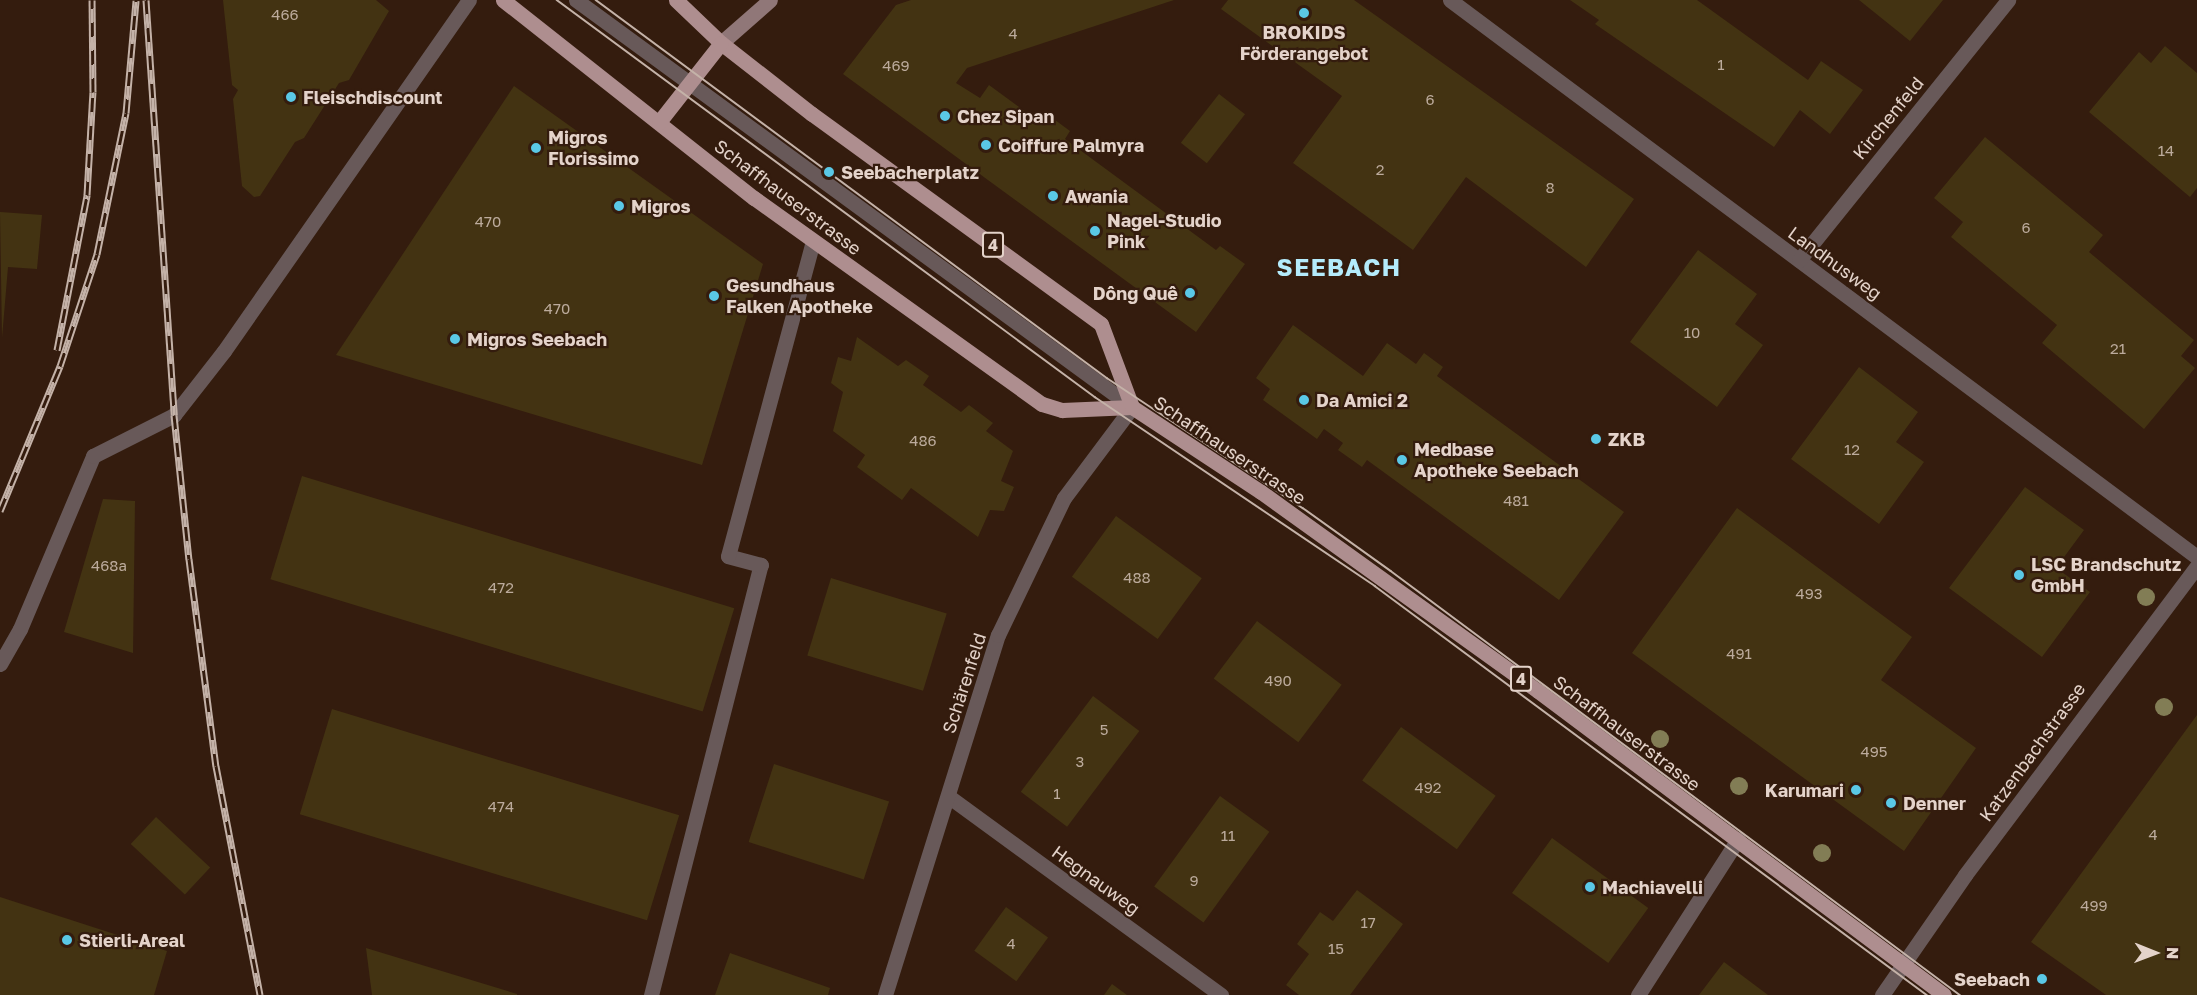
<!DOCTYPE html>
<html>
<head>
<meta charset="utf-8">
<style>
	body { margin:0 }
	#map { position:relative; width:2197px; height:995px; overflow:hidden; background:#341c0e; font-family:"Golos Text",sans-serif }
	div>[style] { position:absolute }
	.building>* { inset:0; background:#433312; transform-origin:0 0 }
	.lane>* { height:15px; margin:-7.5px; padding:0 7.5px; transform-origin:7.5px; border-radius:7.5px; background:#685959 }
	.street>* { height:15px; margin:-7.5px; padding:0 7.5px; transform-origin:7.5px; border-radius:7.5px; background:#685959 }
	.secondary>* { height:15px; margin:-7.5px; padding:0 7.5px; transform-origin:7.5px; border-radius:7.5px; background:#907778 }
	.primary>* { height:15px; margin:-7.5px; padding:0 7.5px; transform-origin:7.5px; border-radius:7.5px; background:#ae8e8f }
	.tram>* { height:1.5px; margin:-0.75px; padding:0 0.75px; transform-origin:0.75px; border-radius:0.75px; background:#c4b2a8 }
	.rail>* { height:7px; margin-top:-3.5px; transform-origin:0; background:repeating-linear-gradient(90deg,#341c0e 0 14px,#c4b2a8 0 28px); box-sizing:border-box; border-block:2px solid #c4b2a8 }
	.trees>* { width:18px; height:18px; margin:-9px; border-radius:50%; background:#827d55 }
	.dots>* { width:16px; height:16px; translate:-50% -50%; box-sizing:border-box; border:3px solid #341c0e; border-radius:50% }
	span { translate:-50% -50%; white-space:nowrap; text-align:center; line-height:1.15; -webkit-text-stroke:4.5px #341c0e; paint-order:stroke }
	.number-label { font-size:15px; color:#bcab9c }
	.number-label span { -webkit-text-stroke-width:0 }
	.shield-label span { padding:2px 4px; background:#341c0e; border:2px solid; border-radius:4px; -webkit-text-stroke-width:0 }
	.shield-label { font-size:16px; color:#e4d3ca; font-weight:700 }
	.poi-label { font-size:18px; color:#e4d3ca; font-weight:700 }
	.left { translate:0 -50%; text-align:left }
	.right { translate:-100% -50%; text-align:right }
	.street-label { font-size:18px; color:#e4d3ca }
	.district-label { font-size:24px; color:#b4ebfb; font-weight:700; letter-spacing:1.5px }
	.north { position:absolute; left:2125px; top:923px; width:60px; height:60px; -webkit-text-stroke:4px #341c0e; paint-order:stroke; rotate:91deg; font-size:16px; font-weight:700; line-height:24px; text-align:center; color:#e4d3ca }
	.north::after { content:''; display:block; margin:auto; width:21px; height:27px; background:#e4d3ca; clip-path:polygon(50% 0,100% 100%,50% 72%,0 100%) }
</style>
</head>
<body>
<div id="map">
	<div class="building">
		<div style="clip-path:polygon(223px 0,376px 0,389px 11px,349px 80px,339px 83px,304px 138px,295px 142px,260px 196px,254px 197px,242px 186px,233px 99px,238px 90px,232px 85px)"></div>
		<div style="clip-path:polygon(911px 0,1174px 0,967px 68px,956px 83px,980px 98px,989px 85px,1041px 123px,1047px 114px,1070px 131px,1065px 139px,1216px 250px,1220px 246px,1245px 264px,1196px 332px,843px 74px,896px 5px)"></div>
		<div style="clip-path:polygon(1228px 0,1354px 0,1634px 199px,1586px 267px,1466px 177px,1413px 250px,1293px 163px,1342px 96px,1221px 9px)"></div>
		<div style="clip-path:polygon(1570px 0,1697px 0,1808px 80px,1821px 61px,1863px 90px,1830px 134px,1800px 110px,1774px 147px,1595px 24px,1599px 20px)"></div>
		<div style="clip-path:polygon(1859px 0,1943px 0,1910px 41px)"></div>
		<div style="clip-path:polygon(2165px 46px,2197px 73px,2197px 188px,2190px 197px,2089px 112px,2139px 52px,2151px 63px)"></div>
		<div style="clip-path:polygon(514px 86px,763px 264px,702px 465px,336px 355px)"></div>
		<div style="left:1219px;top:94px;width:33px;height:62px;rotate:38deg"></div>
		<div style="clip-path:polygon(1985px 137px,2103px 235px,2089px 252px,2194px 340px,2181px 356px,2195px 368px,2144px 429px,2042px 343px,2057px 325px,1951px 237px,1963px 222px,1934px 198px)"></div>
		<div style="clip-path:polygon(0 212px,42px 215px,37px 269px,8px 267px,2px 338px)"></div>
		<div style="clip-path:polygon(1698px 250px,1757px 294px,1735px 324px,1763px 345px,1717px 407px,1630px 342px)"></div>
		<div style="clip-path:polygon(1293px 325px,1363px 376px,1387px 343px,1416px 364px,1424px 353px,1443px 367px,1437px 376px,1624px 512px,1559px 600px,1367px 460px,1362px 467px,1338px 450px,1343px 443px,1324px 429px,1317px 439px,1263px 400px,1270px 389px,1256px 378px)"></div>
		<div style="clip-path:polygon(857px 337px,898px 366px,906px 360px,929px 376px,923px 385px,961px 412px,969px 405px,993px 423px,986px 431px,1013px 451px,1001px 481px,1014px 487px,1004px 511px,990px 510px,978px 537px,911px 488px,902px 500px,857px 467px,865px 455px,833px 431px,843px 392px,831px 383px,838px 357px,851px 361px)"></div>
		<div style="clip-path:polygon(1859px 367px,1918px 412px,1896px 442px,1924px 462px,1879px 524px,1791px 459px)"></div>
		<div style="left:302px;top:476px;width:452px;height:108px;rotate:17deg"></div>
		<div style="clip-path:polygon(2025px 487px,2084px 530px,2056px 568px,2090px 592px,2042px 657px,1949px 588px)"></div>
		<div style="clip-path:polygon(103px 499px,135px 501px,133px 653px,64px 632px)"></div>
		<div style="clip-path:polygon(1737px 508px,1912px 637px,1881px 680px,1976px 748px,1904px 851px,1632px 653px)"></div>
		<div style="left:1116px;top:516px;width:106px;height:75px;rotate:36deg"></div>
		<div style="left:831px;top:578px;width:121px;height:81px;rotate:17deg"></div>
		<div style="left:1257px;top:621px;width:106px;height:72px;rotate:37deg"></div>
		<div style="left:1093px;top:696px;width:58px;height:120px;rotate:37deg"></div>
		<div style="left:332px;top:709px;width:363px;height:110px;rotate:17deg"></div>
		<div style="clip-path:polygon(2197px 715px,2197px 995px,2106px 995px,2031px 942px)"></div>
		<div style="left:1401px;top:727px;width:117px;height:66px;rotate:36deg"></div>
		<div style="left:774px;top:764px;width:121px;height:82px;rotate:18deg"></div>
		<div style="left:1220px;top:796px;width:61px;height:112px;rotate:36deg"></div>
		<div style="left:156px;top:817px;width:74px;height:37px;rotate:43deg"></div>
		<div style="left:1552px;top:838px;width:119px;height:68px;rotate:36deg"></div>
		<div style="clip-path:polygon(1357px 890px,1403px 924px,1350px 995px,1299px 995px,1286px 985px,1309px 954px,1297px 944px,1320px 912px,1333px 921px)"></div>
		<div style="clip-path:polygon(0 897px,167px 951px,154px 995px,0 995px)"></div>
		<div style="left:1006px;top:907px;width:52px;height:54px;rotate:36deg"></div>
		<div style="clip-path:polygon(366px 948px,517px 994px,517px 995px,372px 995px)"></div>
		<div style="clip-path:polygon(730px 953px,830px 988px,828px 995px,715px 995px)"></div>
		<div style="clip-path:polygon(1724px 962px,1768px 995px,1699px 995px)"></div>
		<div style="clip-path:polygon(1112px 984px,1127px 995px,1104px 995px)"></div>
	</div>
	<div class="lane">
		<div style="left:576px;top:0;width:689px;rotate:36.2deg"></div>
		<div style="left:0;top:664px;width:40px;rotate:-60.3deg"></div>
		<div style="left:20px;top:629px;width:188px;rotate:-67.1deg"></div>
		<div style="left:93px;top:456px;width:91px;rotate:-26.8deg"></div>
		<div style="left:174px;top:415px;width:81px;rotate:-52deg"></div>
		<div style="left:224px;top:351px;width:428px;rotate:-55.1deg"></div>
		<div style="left:651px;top:995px;width:444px;rotate:-75.7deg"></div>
		<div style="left:761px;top:565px;width:34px;rotate:-165deg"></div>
		<div style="left:728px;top:556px;width:326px;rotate:-74.9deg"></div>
		<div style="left:1638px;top:995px;width:185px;rotate:-57.3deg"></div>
	</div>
	<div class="street">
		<div style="left:1450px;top:0;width:932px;rotate:36.71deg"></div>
		<div style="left:1799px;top:260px;width:334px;rotate:-51.2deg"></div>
		<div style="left:948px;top:796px;width:338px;rotate:36.1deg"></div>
		<div style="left:885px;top:995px;width:377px;rotate:-72.6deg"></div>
		<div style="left:998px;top:635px;width:152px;rotate:-64.3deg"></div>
		<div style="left:1064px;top:498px;width:114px;rotate:-53.2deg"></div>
		<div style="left:1882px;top:995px;width:146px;rotate:-55.3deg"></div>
		<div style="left:1965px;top:875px;width:386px;rotate:-53.1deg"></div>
	</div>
	<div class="secondary">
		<div style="left:721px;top:43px;width:65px;rotate:-41.3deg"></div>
	</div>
	<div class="primary">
		<div style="left:503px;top:0;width:320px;rotate:38.3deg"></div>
		<div style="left:754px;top:198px;width:354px;rotate:35.6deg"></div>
		<div style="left:1042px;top:404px;width:21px;rotate:17deg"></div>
		<div style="left:1062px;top:410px;width:70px;rotate:-2.5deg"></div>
		<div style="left:1132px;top:407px;width:154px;rotate:33.4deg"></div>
		<div style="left:1261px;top:492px;width:341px;rotate:35.7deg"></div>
		<div style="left:1538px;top:691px;width:507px;rotate:36.82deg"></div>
		<div style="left:676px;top:0;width:62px;rotate:43.7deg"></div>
		<div style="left:721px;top:43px;width:115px;rotate:38deg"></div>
		<div style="left:812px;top:114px;width:357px;rotate:36deg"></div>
		<div style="left:1101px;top:324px;width:89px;rotate:69.5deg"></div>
		<div style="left:659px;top:122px;width:100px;rotate:-51.9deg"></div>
	</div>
	<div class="tram">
		<div style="left:557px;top:0;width:669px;rotate:36.42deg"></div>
		<div style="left:1095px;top:397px;width:338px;rotate:34deg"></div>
		<div style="left:1375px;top:586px;width:687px;rotate:36.54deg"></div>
		<div style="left:596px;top:0;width:636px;rotate:36.49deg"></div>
		<div style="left:1107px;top:378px;width:235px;rotate:33.6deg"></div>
		<div style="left:1303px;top:508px;width:108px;rotate:35.6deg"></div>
		<div style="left:1391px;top:571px;width:710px;rotate:36.69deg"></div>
	</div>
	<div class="rail">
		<div style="left:146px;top:0;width:416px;rotate:86.1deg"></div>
		<div style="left:174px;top:415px;width:145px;rotate:84.1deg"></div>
		<div style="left:189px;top:559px;width:209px;rotate:82.6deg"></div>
		<div style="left:216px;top:766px;width:233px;rotate:79.1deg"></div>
		<div style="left:57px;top:350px;width:158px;rotate:-79deg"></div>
		<div style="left:87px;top:195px;width:103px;rotate:-86.7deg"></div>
		<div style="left:93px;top:92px;width:92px;rotate:-90.6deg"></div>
		<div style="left:0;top:511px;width:157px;rotate:-67.5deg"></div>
		<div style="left:60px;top:366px;width:118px;rotate:-71.7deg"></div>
		<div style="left:97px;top:254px;width:144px;rotate:-78.4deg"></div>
		<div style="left:126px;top:113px;width:113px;rotate:-84.9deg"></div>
	</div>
	<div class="trees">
		<div style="left:2146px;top:597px"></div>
		<div style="left:2164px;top:707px"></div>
		<div style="left:1660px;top:739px"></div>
		<div style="left:1739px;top:786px"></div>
		<div style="left:1822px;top:853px"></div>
	</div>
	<div class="dots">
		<div style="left:1304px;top:13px;background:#5ac8e6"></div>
		<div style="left:291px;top:97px;background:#5ac8e6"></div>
		<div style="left:945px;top:116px;background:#5ac8e6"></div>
		<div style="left:986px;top:145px;background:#5ac8e6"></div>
		<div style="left:536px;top:148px;background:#5ac8e6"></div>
		<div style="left:829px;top:172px;background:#5ac8e6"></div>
		<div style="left:1053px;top:196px;background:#5ac8e6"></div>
		<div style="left:619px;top:206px;background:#5ac8e6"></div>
		<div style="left:1095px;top:231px;background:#5ac8e6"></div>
		<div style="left:1190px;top:293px;background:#5ac8e6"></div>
		<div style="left:714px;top:296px;background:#5ac8e6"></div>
		<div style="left:455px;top:339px;background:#5ac8e6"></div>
		<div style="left:1304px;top:400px;background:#5ac8e6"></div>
		<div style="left:1596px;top:439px;background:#5ac8e6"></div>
		<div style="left:1402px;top:460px;background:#5ac8e6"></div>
		<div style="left:2019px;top:575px;background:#5ac8e6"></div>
		<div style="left:1856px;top:790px;background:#5ac8e6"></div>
		<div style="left:1891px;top:803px;background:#5ac8e6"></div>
		<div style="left:1590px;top:887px;background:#5ac8e6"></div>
		<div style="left:67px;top:940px;background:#5ac8e6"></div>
		<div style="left:2042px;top:979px;background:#5ac8e6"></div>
	</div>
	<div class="number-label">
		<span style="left:285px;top:15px">466</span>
		<span style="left:1013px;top:34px">4</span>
		<span style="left:1721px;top:65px">1</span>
		<span style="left:896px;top:66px">469</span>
		<span style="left:1430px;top:100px">6</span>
		<span style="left:2166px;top:151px">14</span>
		<span style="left:1380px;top:170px">2</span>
		<span style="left:1550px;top:188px">8</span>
		<span style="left:488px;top:222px">470</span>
		<span style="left:2026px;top:228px">6</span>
		<span style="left:557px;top:309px">470</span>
		<span style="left:1692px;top:333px">10</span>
		<span style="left:2118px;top:349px">21</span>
		<span style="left:923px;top:441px">486</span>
		<span style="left:1852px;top:450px">12</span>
		<span style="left:1516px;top:501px">481</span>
		<span style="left:109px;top:566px">468a</span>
		<span style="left:1137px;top:578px">488</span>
		<span style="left:501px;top:588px">472</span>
		<span style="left:1809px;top:594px">493</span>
		<span style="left:1739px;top:654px">491</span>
		<span style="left:1278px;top:681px">490</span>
		<span style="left:1104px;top:730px">5</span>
		<span style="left:1874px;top:752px">495</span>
		<span style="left:1080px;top:762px">3</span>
		<span style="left:1428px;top:788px">492</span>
		<span style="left:1057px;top:794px">1</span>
		<span style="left:501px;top:807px">474</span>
		<span style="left:2153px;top:835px">4</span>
		<span style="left:1228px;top:836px">11</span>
		<span style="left:1194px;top:881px">9</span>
		<span style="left:2094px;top:906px">499</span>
		<span style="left:1368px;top:923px">17</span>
		<span style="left:1011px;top:944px">4</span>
		<span style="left:1336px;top:949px">15</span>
	</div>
	<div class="shield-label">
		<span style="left:993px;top:245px">4</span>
		<span style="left:1521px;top:679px">4</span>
	</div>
	<div class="poi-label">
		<span style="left:1304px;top:43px">BROKIDS<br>Förderangebot</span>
		<span class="left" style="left:303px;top:97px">Fleischdiscount</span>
		<span class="left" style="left:957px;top:116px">Chez Sipan</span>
		<span class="left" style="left:548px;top:148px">Migros<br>Florissimo</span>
		<span class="left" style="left:998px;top:145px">Coiffure Palmyra</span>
		<span class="left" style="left:841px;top:172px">Seebacherplatz</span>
		<span class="left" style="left:1065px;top:196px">Awania</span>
		<span class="left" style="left:631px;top:206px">Migros</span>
		<span class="left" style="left:1107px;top:231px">Nagel-Studio<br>Pink</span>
		<span class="left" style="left:726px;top:296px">Gesundhaus<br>Falken Apotheke</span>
		<span class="right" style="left:1178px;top:293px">Dông Quê</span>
		<span class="left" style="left:467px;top:339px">Migros Seebach</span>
		<span class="left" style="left:1316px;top:400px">Da Amici 2</span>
		<span class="left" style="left:1608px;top:439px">ZKB</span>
		<span class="left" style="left:1414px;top:460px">Medbase<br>Apotheke Seebach</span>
		<span class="left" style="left:2031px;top:575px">LSC Brandschutz<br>GmbH</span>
		<span class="right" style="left:1844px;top:790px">Karumari</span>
		<span class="left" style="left:1903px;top:803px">Denner</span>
		<span class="left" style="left:1602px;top:887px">Machiavelli</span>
		<span class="left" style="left:79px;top:940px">Stierli-Areal</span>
		<span class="right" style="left:2030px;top:979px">Seebach</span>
	</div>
	<div class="street-label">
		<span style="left:1888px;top:118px;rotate:-51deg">Kirchenfeld</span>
		<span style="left:788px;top:197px;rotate:37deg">Schaffhauserstrasse</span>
		<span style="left:1835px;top:263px;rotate:36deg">Landhusweg</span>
		<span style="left:1230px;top:450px;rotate:34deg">Schaffhauserstrasse</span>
		<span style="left:964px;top:683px;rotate:-72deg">Schärenfeld</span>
		<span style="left:1627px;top:733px;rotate:37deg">Schaffhauserstrasse</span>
		<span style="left:2032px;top:752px;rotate:-54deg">Katzenbachstrasse</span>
		<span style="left:1096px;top:880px;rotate:36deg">Hegnauweg</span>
	</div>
	<div class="district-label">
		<span style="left:1339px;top:267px">SEEBACH</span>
	</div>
	<div class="north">N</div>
</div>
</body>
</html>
